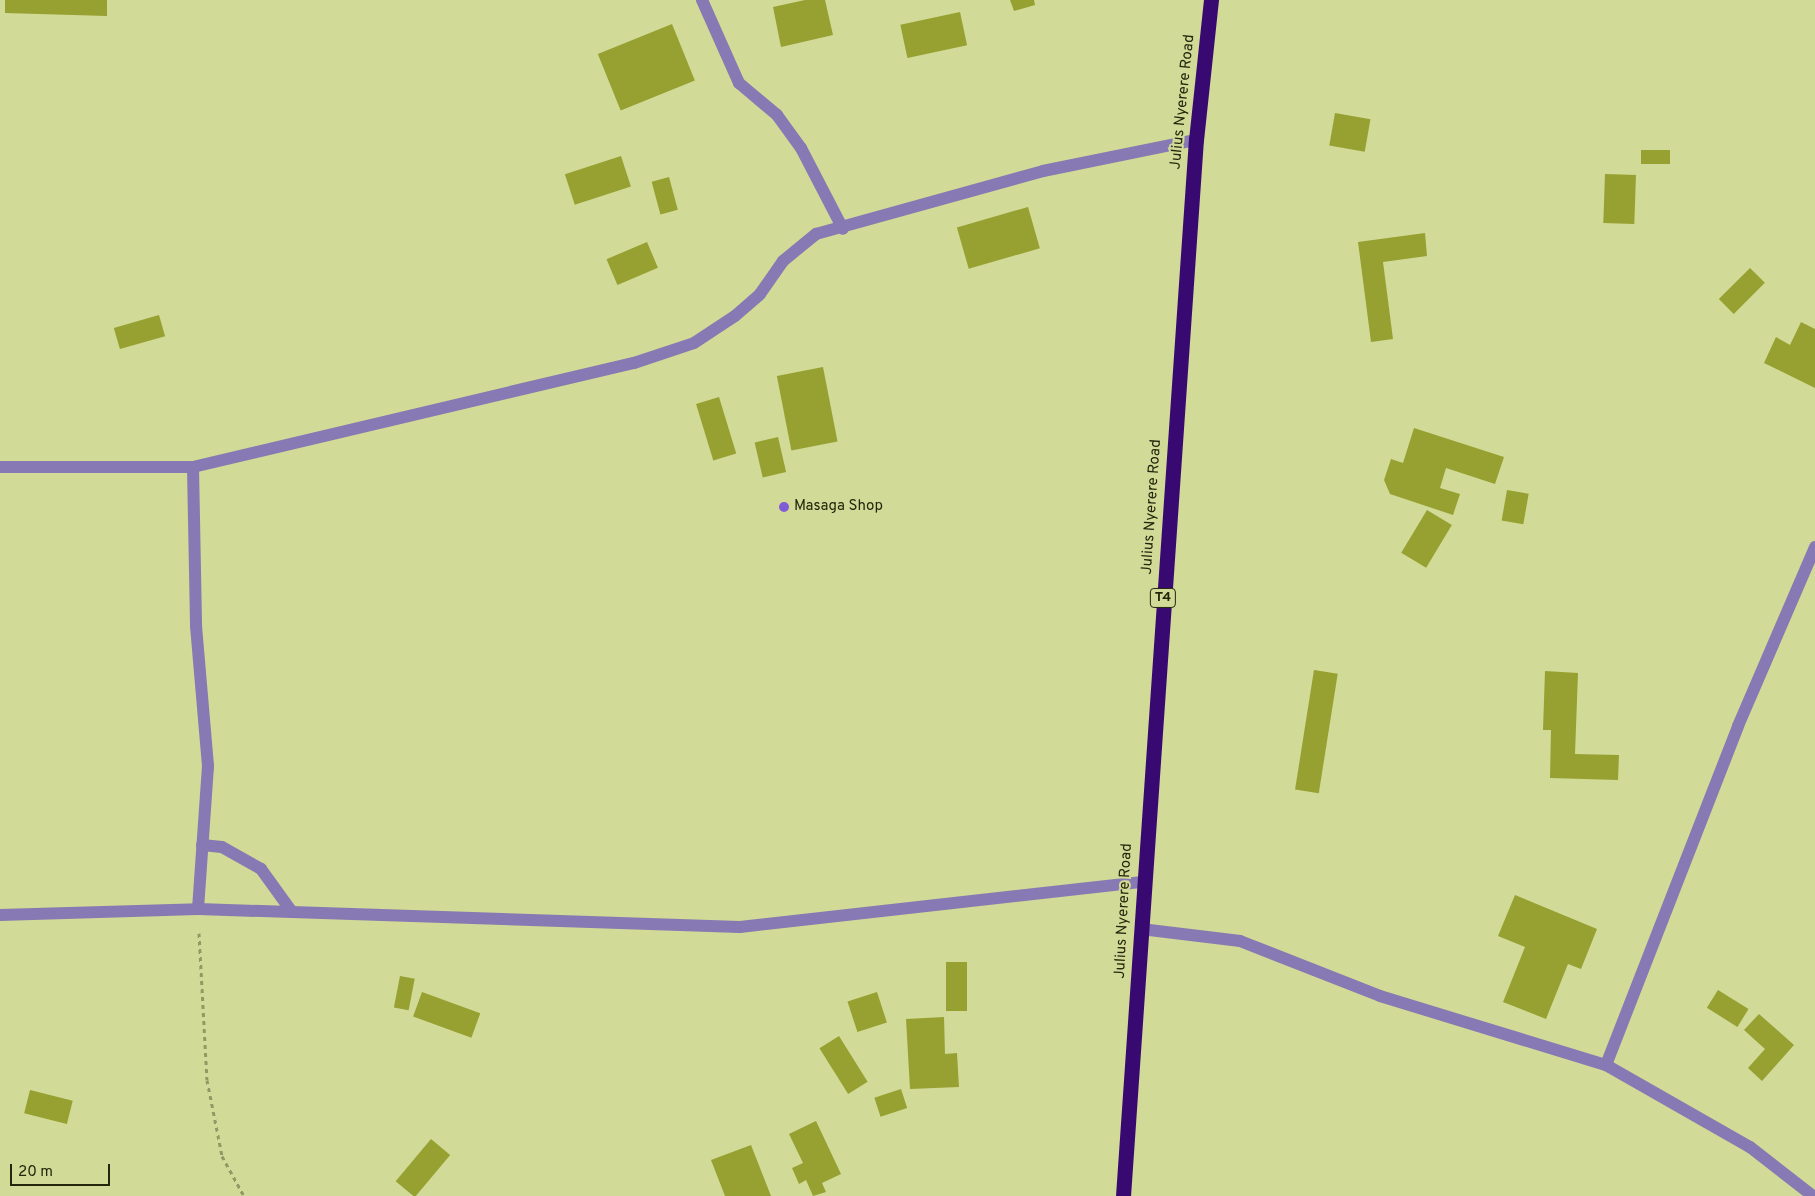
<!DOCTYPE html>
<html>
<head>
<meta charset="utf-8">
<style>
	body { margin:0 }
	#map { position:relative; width:1815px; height:1196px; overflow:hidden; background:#d1da97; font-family:Overpass,sans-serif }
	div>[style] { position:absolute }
	.building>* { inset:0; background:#96a131; transform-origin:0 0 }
	.path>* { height:3px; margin-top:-1.5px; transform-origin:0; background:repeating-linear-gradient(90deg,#919864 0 4px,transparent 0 8px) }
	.minor>* { height:12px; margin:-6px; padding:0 6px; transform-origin:6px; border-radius:6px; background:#8779b3 }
	.highway>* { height:15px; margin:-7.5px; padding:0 7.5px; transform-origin:7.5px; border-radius:7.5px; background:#380a71 }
	.dots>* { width:14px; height:14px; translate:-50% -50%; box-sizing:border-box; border:2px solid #d1da97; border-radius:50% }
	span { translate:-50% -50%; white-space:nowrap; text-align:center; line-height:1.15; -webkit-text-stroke:4px #d1da97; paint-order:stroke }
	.shield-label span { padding:1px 4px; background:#d1da97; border:1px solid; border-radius:4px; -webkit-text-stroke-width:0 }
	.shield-label { font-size:14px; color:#23260b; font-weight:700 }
	.street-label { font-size:15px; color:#23260b }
	.poi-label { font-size:15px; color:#23260b }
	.left { translate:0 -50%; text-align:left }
	.scale { position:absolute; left:10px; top:1164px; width:100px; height:22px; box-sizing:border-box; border:2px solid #23260b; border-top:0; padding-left:6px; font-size:15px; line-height:18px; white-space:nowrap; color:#23260b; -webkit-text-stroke:4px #d1da97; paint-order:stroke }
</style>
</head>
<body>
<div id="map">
	<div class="building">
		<div style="clip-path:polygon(5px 0,107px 0,107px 16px,5px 13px)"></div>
		<div style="clip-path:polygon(805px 0,825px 0,833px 35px,781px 47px,773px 7px)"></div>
		<div style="clip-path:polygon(1010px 0,1034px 0,1035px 5px,1014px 11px)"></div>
		<div style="left:960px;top:12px;width:34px;height:61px;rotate:78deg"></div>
		<div style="left:672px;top:24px;width:61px;height:80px;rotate:68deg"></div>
		<div style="left:1335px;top:113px;width:36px;height:33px;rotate:10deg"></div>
		<div style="left:1641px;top:150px;width:29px;height:14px"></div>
		<div style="left:621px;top:156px;width:32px;height:59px;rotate:72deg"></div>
		<div style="left:1605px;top:174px;width:31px;height:49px;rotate:2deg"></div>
		<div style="left:669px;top:177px;width:34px;height:18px;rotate:75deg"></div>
		<div style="left:1028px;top:207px;width:43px;height:74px;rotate:74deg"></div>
		<div style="clip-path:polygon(1425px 233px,1427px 256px,1383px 262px,1393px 339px,1371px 342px,1358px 242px)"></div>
		<div style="left:647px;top:242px;width:28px;height:44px;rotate:67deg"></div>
		<div style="left:1750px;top:268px;width:21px;height:44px;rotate:45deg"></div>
		<div style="left:159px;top:315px;width:22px;height:47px;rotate:74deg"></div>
		<div style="clip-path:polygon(1801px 322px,1815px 329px,1815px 388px,1764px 363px,1776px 337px,1790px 345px)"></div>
		<div style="left:823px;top:367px;width:76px;height:47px;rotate:79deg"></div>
		<div style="left:719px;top:397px;width:59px;height:24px;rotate:73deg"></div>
		<div style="clip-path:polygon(1414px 428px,1504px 457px,1495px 484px,1446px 468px,1440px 488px,1460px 494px,1453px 515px,1390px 494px,1384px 480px,1391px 459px,1403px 463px)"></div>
		<div style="left:778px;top:437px;width:36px;height:24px;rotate:77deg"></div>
		<div style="left:1507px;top:490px;width:22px;height:31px;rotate:10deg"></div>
		<div style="left:1427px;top:510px;width:29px;height:50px;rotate:31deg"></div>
		<div style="left:1314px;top:670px;width:24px;height:121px;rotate:9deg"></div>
		<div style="clip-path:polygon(1545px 671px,1578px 673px,1575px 754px,1619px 755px,1618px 780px,1550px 778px,1551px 730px,1543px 730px)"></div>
		<div style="clip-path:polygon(1515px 895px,1597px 929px,1581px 969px,1568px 964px,1546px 1019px,1503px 1002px,1525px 947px,1498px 936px)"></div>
		<div style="left:946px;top:962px;width:21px;height:49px"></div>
		<div style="left:400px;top:976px;width:15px;height:32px;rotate:11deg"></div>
		<div style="left:1718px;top:990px;width:36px;height:21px;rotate:32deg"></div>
		<div style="left:422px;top:992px;width:62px;height:26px;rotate:20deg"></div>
		<div style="left:877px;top:992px;width:32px;height:31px;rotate:72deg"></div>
		<div style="clip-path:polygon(1759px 1014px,1794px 1045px,1762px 1081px,1748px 1068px,1765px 1049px,1744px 1030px)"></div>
		<div style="clip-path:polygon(944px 1017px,945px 1054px,957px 1053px,959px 1087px,910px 1089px,906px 1019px)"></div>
		<div style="left:839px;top:1036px;width:54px;height:23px;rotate:58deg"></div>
		<div style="left:901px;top:1089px;width:20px;height:28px;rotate:72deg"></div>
		<div style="left:30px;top:1090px;width:44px;height:24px;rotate:14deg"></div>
		<div style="clip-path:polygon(816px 1121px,841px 1174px,822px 1183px,826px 1192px,813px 1196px,806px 1180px,799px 1184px,792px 1168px,803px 1163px,789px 1134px)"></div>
		<div style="left:431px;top:1139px;width:25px;height:55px;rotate:40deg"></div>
		<div style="clip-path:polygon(751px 1145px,771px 1196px,725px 1196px,711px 1160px)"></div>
	</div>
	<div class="path">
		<div style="left:199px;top:933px;width:147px;rotate:86.9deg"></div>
		<div style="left:207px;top:1080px;width:77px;rotate:78.8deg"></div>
		<div style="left:222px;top:1156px;width:46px;rotate:61.2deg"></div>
	</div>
	<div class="minor">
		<div style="left:702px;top:0;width:91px;rotate:66deg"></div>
		<div style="left:739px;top:83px;width:50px;rotate:40.1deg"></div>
		<div style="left:777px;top:115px;width:41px;rotate:54deg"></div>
		<div style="left:801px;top:148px;width:91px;rotate:62.6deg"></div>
		<div style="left:0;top:467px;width:193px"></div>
		<div style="left:193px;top:467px;width:453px;rotate:-13.3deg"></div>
		<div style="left:634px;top:363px;width:63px;rotate:-18.4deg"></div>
		<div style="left:694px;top:343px;width:49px;rotate:-33.4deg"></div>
		<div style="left:735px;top:316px;width:33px;rotate:-41deg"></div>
		<div style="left:760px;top:294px;width:40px;rotate:-55.1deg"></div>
		<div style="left:783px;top:261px;width:43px;rotate:-39.3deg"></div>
		<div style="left:816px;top:234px;width:236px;rotate:-15.5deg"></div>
		<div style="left:1043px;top:171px;width:156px;rotate:-11.5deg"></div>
		<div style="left:193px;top:467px;width:159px;rotate:88.9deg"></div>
		<div style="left:196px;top:626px;width:141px;rotate:85.1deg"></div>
		<div style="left:208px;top:766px;width:143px;rotate:94deg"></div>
		<div style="left:202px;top:845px;width:20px;rotate:6deg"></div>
		<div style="left:222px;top:847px;width:45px;rotate:29.4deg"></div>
		<div style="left:261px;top:869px;width:53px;rotate:54.2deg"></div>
		<div style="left:0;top:915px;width:198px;rotate:-1.7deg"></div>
		<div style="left:198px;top:909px;width:542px;rotate:1.9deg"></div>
		<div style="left:740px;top:927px;width:405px;rotate:-6.4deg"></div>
		<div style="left:1141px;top:929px;width:100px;rotate:6.9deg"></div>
		<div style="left:1240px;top:941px;width:150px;rotate:21.4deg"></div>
		<div style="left:1380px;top:996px;width:236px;rotate:17deg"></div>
		<div style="left:1606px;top:1065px;width:166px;rotate:29.7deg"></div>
		<div style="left:1750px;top:1147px;width:80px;rotate:37.9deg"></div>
		<div style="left:1606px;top:1065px;width:364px;rotate:-68.7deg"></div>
		<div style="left:1738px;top:726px;width:195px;rotate:-66.7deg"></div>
	</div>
	<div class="highway">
		<div style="left:1123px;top:1196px;width:1059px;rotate:-86.05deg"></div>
		<div style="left:1196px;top:140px;width:141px;rotate:-83.9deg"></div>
	</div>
	<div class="dots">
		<div style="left:784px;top:507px;background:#815bd5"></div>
	</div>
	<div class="shield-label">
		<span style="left:1163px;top:598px">T4</span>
	</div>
	<div class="street-label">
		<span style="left:1183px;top:102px;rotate:-84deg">Julius Nyerere Road</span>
		<span style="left:1152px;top:507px;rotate:-86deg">Julius Nyerere Road</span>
		<span style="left:1124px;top:911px;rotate:-87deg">Julius Nyerere Road</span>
	</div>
	<div class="poi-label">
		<span class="left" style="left:794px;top:507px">Masaga Shop</span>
	</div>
	<div class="scale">20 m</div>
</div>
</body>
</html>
